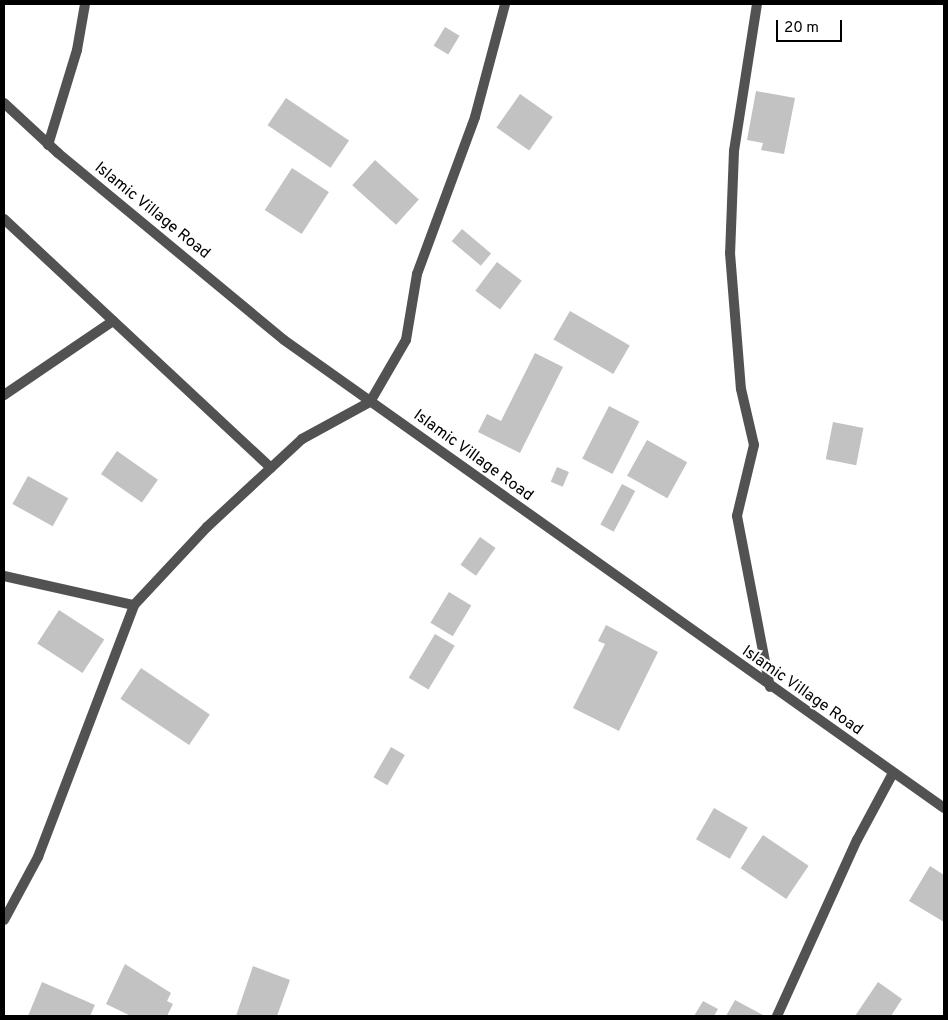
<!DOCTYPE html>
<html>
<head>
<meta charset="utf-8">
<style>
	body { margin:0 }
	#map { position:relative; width:948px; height:1020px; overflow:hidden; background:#fff; font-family:Overpass,sans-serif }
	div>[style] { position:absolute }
	.building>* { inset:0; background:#c2c2c2; transform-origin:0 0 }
	.minor>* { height:10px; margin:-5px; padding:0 5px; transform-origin:5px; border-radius:5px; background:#525252 }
	.tertiary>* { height:10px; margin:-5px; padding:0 5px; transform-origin:5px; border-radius:5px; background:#525252 }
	span { translate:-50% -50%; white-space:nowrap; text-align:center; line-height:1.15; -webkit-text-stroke:4px #fff; paint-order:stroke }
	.street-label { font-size:16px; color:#000 }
	.frame { position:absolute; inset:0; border:5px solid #000; pointer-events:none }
	.scale { position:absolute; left:776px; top:20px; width:66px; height:22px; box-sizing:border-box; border:2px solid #000; border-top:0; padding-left:6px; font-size:15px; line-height:18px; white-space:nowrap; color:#000; -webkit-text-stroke:4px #fff; paint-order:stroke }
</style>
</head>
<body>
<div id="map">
	<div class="building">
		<div style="left:445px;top:27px;width:17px;height:22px;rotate:31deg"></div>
		<div style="clip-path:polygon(756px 91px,795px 98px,784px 154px,761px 150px,763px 143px,747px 140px)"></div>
		<div style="left:520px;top:94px;width:40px;height:41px;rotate:35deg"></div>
		<div style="left:286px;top:98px;width:76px;height:33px;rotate:34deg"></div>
		<div style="left:375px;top:160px;width:59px;height:34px;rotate:42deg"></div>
		<div style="left:292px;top:168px;width:44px;height:50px;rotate:33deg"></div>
		<div style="left:462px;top:229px;width:38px;height:16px;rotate:40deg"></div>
		<div style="left:497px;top:262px;width:31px;height:36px;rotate:37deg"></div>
		<div style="left:570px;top:311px;width:69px;height:33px;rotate:30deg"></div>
		<div style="clip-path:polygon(535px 353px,563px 367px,520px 453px,478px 432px,487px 414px,501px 421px)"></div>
		<div style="left:609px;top:406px;width:34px;height:59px;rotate:27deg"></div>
		<div style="left:833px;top:422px;width:31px;height:38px;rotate:11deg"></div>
		<div style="left:647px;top:440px;width:46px;height:41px;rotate:29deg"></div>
		<div style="left:117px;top:451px;width:50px;height:28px;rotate:35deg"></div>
		<div style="left:557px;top:467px;width:13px;height:16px;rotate:23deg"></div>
		<div style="left:28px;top:476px;width:46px;height:32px;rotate:29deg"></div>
		<div style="left:622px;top:484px;width:15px;height:46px;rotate:28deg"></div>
		<div style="left:480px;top:537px;width:19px;height:34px;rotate:35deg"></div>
		<div style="left:449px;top:592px;width:26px;height:36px;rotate:31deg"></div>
		<div style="left:59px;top:610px;width:54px;height:40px;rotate:33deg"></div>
		<div style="clip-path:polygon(606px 625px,658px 652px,619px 731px,573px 708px,605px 644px,598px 641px)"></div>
		<div style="left:435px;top:634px;width:23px;height:51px;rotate:31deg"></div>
		<div style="left:141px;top:668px;width:83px;height:37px;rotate:34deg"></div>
		<div style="left:391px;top:747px;width:16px;height:35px;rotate:30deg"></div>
		<div style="left:714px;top:808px;width:39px;height:36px;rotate:30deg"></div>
		<div style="left:763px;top:835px;width:55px;height:40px;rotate:34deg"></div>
		<div style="clip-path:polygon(930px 866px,944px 875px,944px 922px,909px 901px)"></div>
		<div style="clip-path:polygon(125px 964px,171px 993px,167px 1001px,173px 1004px,167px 1016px,131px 1016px,106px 1004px)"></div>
		<div style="clip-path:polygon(253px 966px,290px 980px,277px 1016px,236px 1016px)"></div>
		<div style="clip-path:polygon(42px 982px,95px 1005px,90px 1016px,28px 1016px)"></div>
		<div style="clip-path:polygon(878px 982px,902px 999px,891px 1016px,855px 1016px)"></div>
		<div style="clip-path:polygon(735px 1000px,763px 1015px,762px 1016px,726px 1016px)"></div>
		<div style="clip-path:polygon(703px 1001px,718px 1009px,714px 1016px,694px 1016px)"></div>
	</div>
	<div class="minor">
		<div style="left:757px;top:4px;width:149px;rotate:98.9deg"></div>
		<div style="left:734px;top:151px;width:102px;rotate:92.2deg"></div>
		<div style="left:730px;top:253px;width:136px;rotate:85.4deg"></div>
		<div style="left:741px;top:389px;width:57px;rotate:76.9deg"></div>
		<div style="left:754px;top:445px;width:73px;rotate:103.5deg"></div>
		<div style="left:737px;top:516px;width:174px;rotate:79.1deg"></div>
		<div style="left:48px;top:145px;width:99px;rotate:-73deg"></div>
		<div style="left:77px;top:50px;width:47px;rotate:-80.1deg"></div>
		<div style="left:4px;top:219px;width:365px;rotate:43deg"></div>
		<div style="left:4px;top:395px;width:132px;rotate:-34.2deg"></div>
		<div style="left:4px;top:576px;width:133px;rotate:12.6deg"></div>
		<div style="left:4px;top:920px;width:72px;rotate:-61.6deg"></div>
		<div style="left:38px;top:857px;width:270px;rotate:-69.1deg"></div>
		<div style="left:134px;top:605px;width:107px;rotate:-46.9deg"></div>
		<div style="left:207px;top:527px;width:129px;rotate:-42.8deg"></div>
		<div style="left:302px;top:439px;width:77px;rotate:-28.6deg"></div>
		<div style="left:370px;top:402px;width:72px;rotate:-59.9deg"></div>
		<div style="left:406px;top:340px;width:67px;rotate:-80.5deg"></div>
		<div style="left:417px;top:274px;width:167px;rotate:-69.7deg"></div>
		<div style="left:475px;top:117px;width:117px;rotate:-75.1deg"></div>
		<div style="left:777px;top:1016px;width:193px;rotate:-65.6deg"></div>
		<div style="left:857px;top:840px;width:76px;rotate:-61.8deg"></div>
	</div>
	<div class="tertiary">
		<div style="left:4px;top:103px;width:74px;rotate:42.8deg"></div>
		<div style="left:58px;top:153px;width:293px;rotate:39.6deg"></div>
		<div style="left:284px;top:340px;width:809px;rotate:35.34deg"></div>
	</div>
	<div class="street-label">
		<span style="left:152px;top:211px;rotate:39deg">Islamic Village Road</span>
		<span style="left:473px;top:456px;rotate:36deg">Islamic Village Road</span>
		<span style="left:802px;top:691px;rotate:35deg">Islamic Village Road</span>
	</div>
	<div class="frame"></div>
	<div class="scale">20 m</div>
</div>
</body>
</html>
